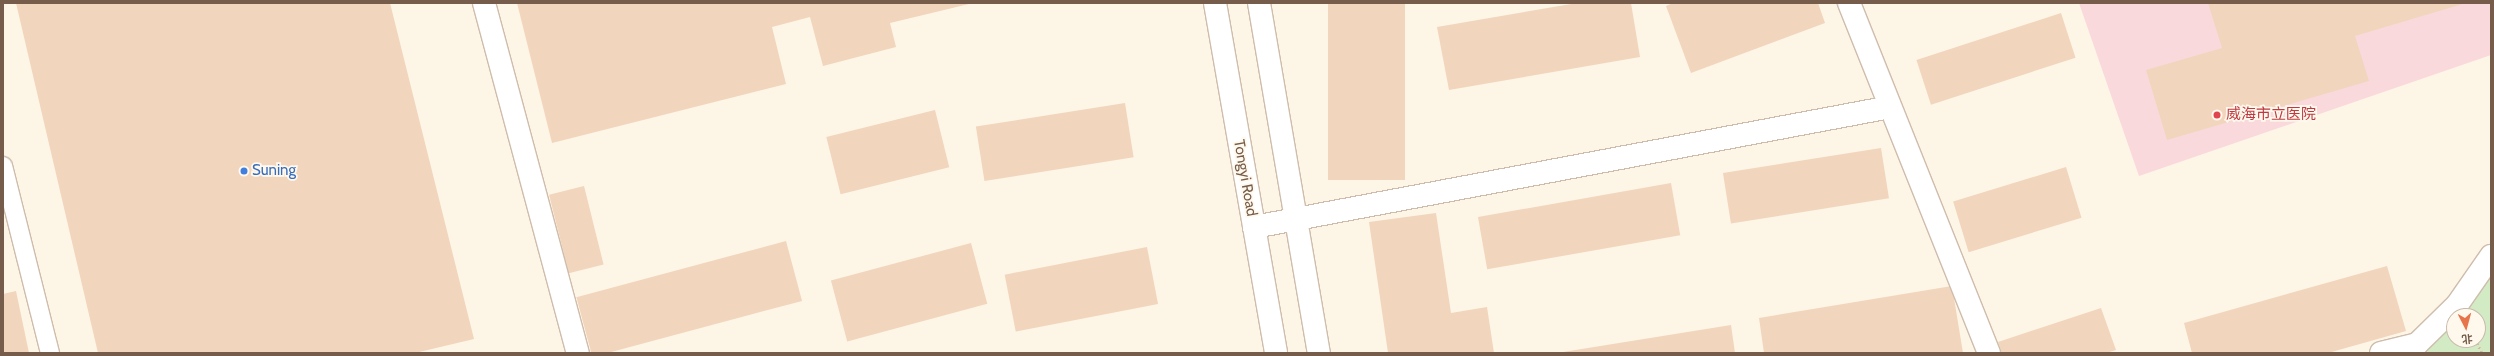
<!DOCTYPE html>
<html>
<head>
<meta charset="utf-8">
<style>
	body { margin:0 }
	#map { position:relative; width:2494px; height:356px; overflow:hidden; background:#fdf5e6; font-family:Cabin,"Noto Sans SC",sans-serif }
	div>[style] { position:absolute }
	.medical>* { inset:0; background:#fad9dc }
	.green>* { inset:0; background:#d2ebc4 }
	.building>* { inset:0; background:#f2d5bd; transform-origin:0 0 }
	.path>* { height:2.5px; margin-top:-1.25px; transform-origin:0; background:repeating-linear-gradient(90deg,#d7b8a0 0 1px,transparent 0 4px) }
	.roads { filter:drop-shadow(1px 0 #cebdac) drop-shadow(-1px 0 #cebdac) drop-shadow(0 1px #cebdac) drop-shadow(0 -1px #cebdac) }
	.lane>* { height:18px; margin:-9px; padding:0 9px; transform-origin:9px; border-radius:9px; background:#fff }
	.street>* { height:22px; margin:-11px; padding:0 11px; transform-origin:11px; border-radius:11px; background:#fff }
	.secondary>* { height:22px; margin:-11px; padding:0 11px; transform-origin:11px; border-radius:11px; background:#fff }
	.dots>* { width:11px; height:11px; translate:-50% -50%; box-sizing:border-box; border:2px solid #fff9ed; border-radius:50% }
	span { translate:-50% -50%; white-space:nowrap; text-align:center; line-height:1.15; -webkit-text-stroke:3.5px #fff9ed; paint-order:stroke }
	.health-label { font-size:15px; color:#be3a42 }
	.left { translate:0 -50%; text-align:left }
	.shop-label { font-size:15px; color:#366cbe }
	.street-label { font-size:15px; color:#765c4a }
	.frame { position:absolute; inset:0; border:4px solid #765c4a; pointer-events:none }
	.north { position:absolute; left:2446px; top:308px; width:40px; height:40px; box-sizing:border-box; background:#fff9ed; border:1px solid #c8baac; border-radius:50%; rotate:174deg; font-size:11px; font-weight:700; line-height:16px; text-align:center; color:#765c4a }
	.north::after { content:''; display:block; margin:auto; width:14px; height:18px; background:#e7744b; clip-path:polygon(50% 0,100% 100%,50% 72%,0 100%) }
</style>
</head>
<body>
<div id="map">
	<div class="medical">
		<div style="clip-path:polygon(2079px 3px,2491px 3px,2491px 55px,2139px 176px)"></div>
	</div>
	<div class="green">
		<div style="clip-path:polygon(2491px 274px,2491px 353px,2426px 353px,2454px 319px,2454px 340px,2478px 340px,2478px 316px,2456px 316px)"></div>
	</div>
	<div class="building">
		<div style="clip-path:polygon(16px 3px,390px 3px,474px 339px,415px 353px,98px 353px)"></div>
		<div style="clip-path:polygon(517px 3px,969px 3px,969px 4px,890px 23px,896px 47px,823px 66px,810px 17px,772px 27px,786px 84px,552px 143px)"></div>
		<div style="left:1328px;top:3px;width:77px;height:177px"></div>
		<div style="clip-path:polygon(1577px 3px,1631px 3px,1640px 57px,1449px 90px,1437px 27px)"></div>
		<div style="clip-path:polygon(1673px 3px,1818px 3px,1825px 23px,1691px 73px,1666px 6px)"></div>
		<div style="clip-path:polygon(2208px 3px,2466px 3px,2355px 36px,2369px 81px,2167px 140px,2146px 70px,2222px 48px)"></div>
		<div style="left:2061px;top:13px;width:47px;height:152px;rotate:72deg"></div>
		<div style="left:1125px;top:103px;width:55px;height:151px;rotate:81deg"></div>
		<div style="left:935px;top:110px;width:59px;height:112px;rotate:76deg"></div>
		<div style="left:1881px;top:148px;width:51px;height:160px;rotate:81deg"></div>
		<div style="left:2066px;top:167px;width:53px;height:118px;rotate:73deg"></div>
		<div style="left:1671px;top:183px;width:53px;height:196px;rotate:80deg"></div>
		<div style="left:584px;top:186px;width:81px;height:36px;rotate:76deg"></div>
		<div style="clip-path:polygon(1436px 213px,1451px 313px,1487px 307px,1494px 353px,1388px 353px,1369px 222px)"></div>
		<div style="left:786px;top:241px;width:62px;height:217px;rotate:75deg"></div>
		<div style="left:971px;top:243px;width:63px;height:145px;rotate:75deg"></div>
		<div style="left:1147px;top:247px;width:58px;height:145px;rotate:79deg"></div>
		<div style="clip-path:polygon(2387px 266px,2406px 331px,2328px 353px,2192px 353px,2184px 323px)"></div>
		<div style="clip-path:polygon(1952px 286px,1963px 353px,1764px 353px,1759px 318px)"></div>
		<div style="clip-path:polygon(16px 291px,29px 353px,3px 353px,3px 294px)"></div>
		<div style="clip-path:polygon(2101px 308px,2116px 350px,2106px 353px,2002px 353px,1998px 342px)"></div>
		<div style="clip-path:polygon(1731px 325px,1735px 353px,1563px 353px,1563px 352px)"></div>
	</div>
	<div class="path">
		<div style="left:2476px;top:340px;width:14px;rotate:65deg"></div>
	</div>
	<div class="roads">
		<div class="lane">
			<div style="left:3px;top:166px;width:193px;rotate:75.9deg"></div>
		</div>
		<div class="street">
			<div style="left:484px;top:3px;width:362px;rotate:75deg"></div>
			<div style="left:1849px;top:3px;width:377px;rotate:68.2deg"></div>
			<div style="left:1254px;top:227px;width:647px;rotate:-10.68deg"></div>
			<div style="left:2381px;top:353px;width:37px;rotate:-14deg"></div>
			<div style="left:2417px;top:344px;width:56px;rotate:-44.3deg"></div>
			<div style="left:2457px;top:305px;width:60px;rotate:-55.2deg"></div>
		</div>
		<div class="secondary">
			<div style="left:1215px;top:3px;width:355px;rotate:80.1deg"></div>
			<div style="left:1259px;top:3px;width:355px;rotate:80.3deg"></div>
		</div>
	</div>
	<div class="dots">
		<div style="left:2217px;top:115px;background:#e0444e"></div>
		<div style="left:244px;top:171px;background:#3f7fe0"></div>
	</div>
	<div class="health-label">
		<span class="left" style="left:2226px;top:115px">威海市立医院</span>
	</div>
	<div class="shop-label">
		<span class="left" style="left:252px;top:171px">Suning</span>
	</div>
	<div class="street-label">
		<span style="left:1245px;top:178px;rotate:80deg">Tongyi Road</span>
	</div>
	<div class="frame"></div>
	<div class="north">北</div>
</div>
</body>
</html>
